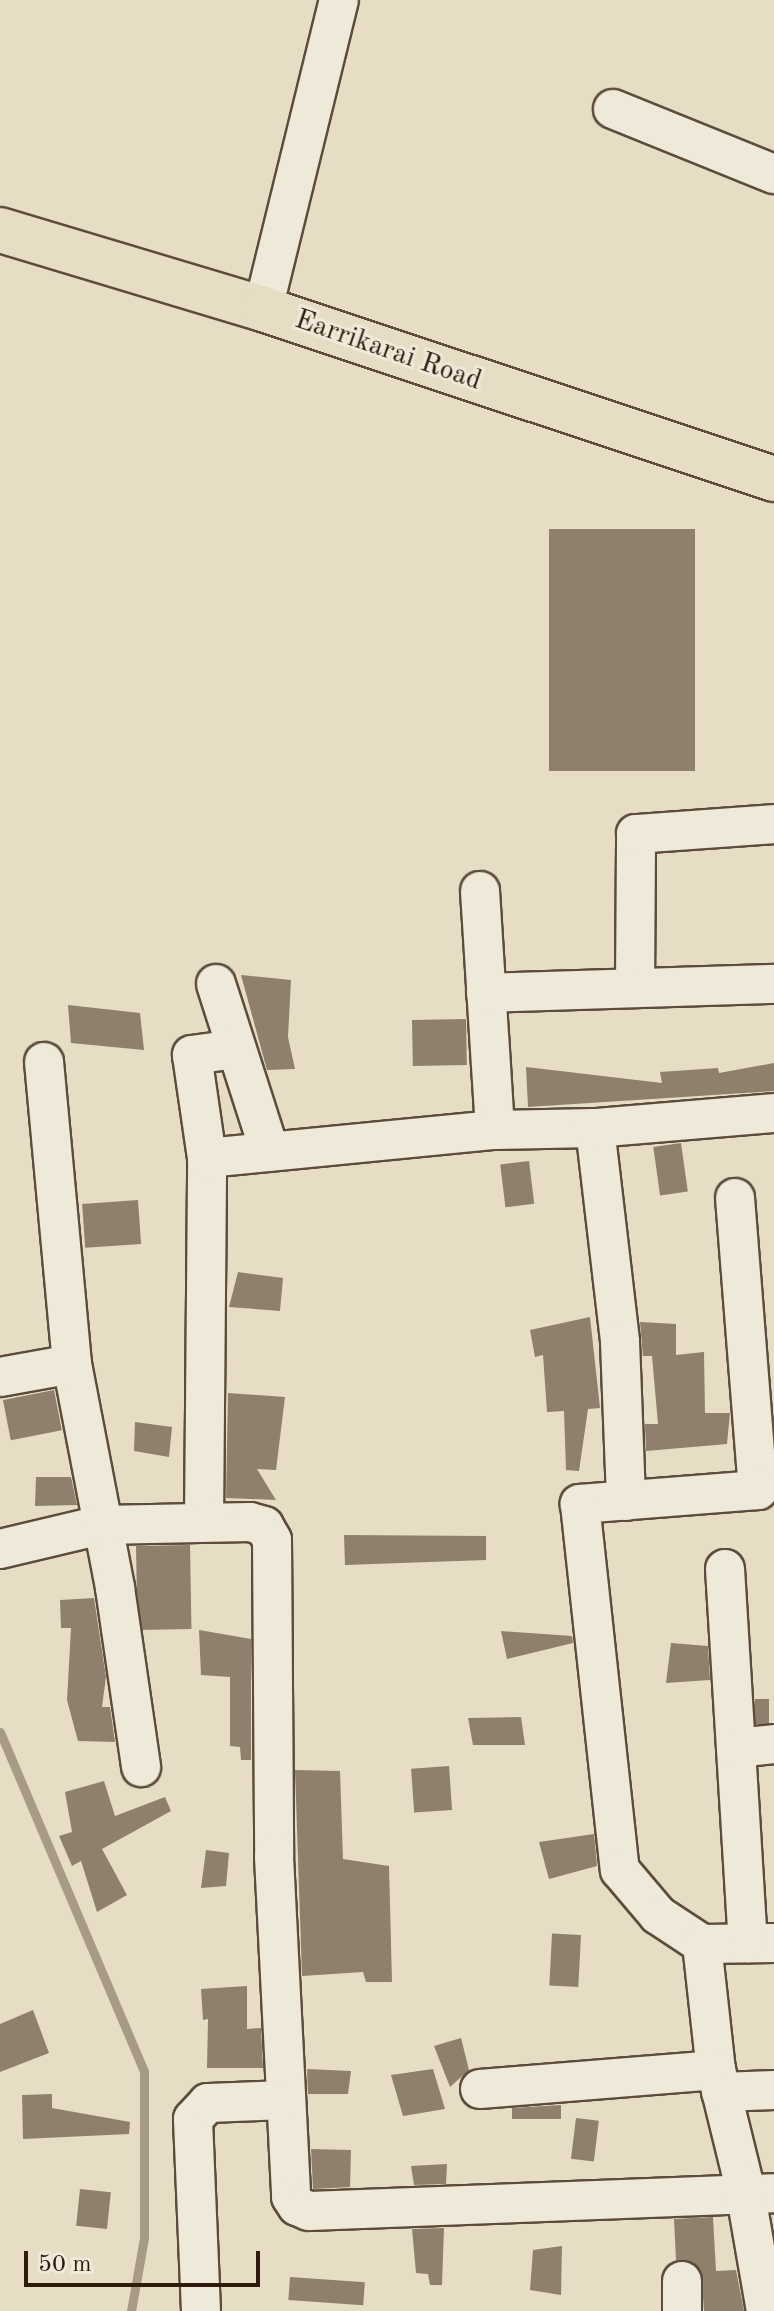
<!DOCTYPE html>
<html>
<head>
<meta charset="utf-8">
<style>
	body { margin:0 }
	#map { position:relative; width:774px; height:2311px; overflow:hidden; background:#e6ddc4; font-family:"Old Standard TT",serif }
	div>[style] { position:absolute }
	.stream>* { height:9px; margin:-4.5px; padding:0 4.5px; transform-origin:4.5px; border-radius:4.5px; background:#a89b86 }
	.building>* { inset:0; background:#8e806c; transform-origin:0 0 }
	.roads { filter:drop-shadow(2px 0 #5d4c3b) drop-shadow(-2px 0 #5d4c3b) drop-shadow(0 2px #5d4c3b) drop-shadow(0 -2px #5d4c3b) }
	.minor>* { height:38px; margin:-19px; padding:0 19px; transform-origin:19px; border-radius:19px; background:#efe9d9 }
	.major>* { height:44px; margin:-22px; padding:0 22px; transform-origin:22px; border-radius:22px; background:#e6ddc4 }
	span { translate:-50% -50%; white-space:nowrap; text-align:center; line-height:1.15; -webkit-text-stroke:6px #efe9d9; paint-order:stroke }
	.street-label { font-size:28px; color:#2f1b0d }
	.scale { position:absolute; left:24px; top:2251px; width:236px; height:36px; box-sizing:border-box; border:4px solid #2f1b0d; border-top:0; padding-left:10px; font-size:24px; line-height:28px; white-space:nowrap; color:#2f1b0d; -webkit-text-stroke:6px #efe9d9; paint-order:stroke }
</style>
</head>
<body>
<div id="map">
	<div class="stream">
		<div style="left:0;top:1732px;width:369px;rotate:67deg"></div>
		<div style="left:144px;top:2072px;width:166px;rotate:90deg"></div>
		<div style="left:144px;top:2238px;width:74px;rotate:100.1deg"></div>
	</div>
	<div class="building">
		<div style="left:549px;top:529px;width:146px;height:242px"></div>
		<div style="clip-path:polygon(241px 975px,291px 980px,288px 1037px,295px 1069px,267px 1070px)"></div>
		<div style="clip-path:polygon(68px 1005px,140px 1013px,144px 1050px,71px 1043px)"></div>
		<div style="left:466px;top:1019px;width:46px;height:54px;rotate:89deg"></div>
		<div style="clip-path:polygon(774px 1063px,774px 1091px,528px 1107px,526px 1067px,662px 1083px,660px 1072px,718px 1068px,719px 1073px)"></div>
		<div style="left:681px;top:1143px;width:49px;height:28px;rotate:82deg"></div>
		<div style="left:529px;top:1161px;width:43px;height:29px;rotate:83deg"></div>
		<div style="left:138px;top:1200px;width:44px;height:56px;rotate:86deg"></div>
		<div style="clip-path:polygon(238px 1272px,283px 1278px,280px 1311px,229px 1307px)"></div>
		<div style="clip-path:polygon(590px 1317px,600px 1408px,588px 1409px,579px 1471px,566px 1470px,564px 1411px,547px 1412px,543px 1355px,535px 1357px,530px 1330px)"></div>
		<div style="clip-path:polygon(640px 1322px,676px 1324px,676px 1355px,704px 1352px,705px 1413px,730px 1413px,727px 1444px,646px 1451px,645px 1424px,658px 1424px,652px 1356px,643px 1356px)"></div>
		<div style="left:54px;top:1390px;width:41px;height:52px;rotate:79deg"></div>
		<div style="clip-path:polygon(228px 1393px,285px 1397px,276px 1470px,257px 1469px,276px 1500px,226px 1498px)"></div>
		<div style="clip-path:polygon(135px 1422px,172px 1427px,169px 1457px,134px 1451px)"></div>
		<div style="clip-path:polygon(36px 1477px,71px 1477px,77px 1505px,35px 1506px)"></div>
		<div style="clip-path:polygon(344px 1535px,486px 1536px,486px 1560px,345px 1565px)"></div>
		<div style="left:190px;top:1545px;width:84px;height:54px;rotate:89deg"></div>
		<div style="clip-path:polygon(94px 1598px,106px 1677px,102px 1707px,110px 1707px,115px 1742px,78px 1741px,67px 1700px,71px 1628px,61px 1628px,60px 1600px)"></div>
		<div style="clip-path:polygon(199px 1630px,251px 1639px,251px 1760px,241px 1760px,240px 1747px,230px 1746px,230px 1677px,201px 1675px)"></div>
		<div style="clip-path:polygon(501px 1631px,572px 1636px,573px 1643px,507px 1659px)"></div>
		<div style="clip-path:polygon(671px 1643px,708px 1646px,710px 1680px,666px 1683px)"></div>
		<div style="left:755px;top:1699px;width:14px;height:25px"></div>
		<div style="clip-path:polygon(521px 1717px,525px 1745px,473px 1745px,468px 1718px)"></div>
		<div style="left:449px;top:1766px;width:44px;height:38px;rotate:86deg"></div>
		<div style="clip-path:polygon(295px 1770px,340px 1771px,343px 1859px,389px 1866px,392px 1982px,366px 1982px,363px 1972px,302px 1976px)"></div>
		<div style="clip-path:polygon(104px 1781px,115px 1816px,165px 1797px,171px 1811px,102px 1849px,127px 1895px,97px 1912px,81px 1861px,72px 1866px,59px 1836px,72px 1832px,65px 1792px)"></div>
		<div style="clip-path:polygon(594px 1834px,597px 1866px,549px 1879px,539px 1842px)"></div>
		<div style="clip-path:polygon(206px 1850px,229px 1853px,226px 1886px,201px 1888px)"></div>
		<div style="left:581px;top:1935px;width:52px;height:29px;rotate:93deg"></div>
		<div style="clip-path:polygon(247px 1986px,247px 2029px,261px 2028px,263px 2068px,207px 2068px,208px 2019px,203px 2020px,201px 1989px)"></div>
		<div style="clip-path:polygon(33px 2010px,49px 2053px,0 2072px,0 2024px)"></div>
		<div style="clip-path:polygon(461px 2038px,469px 2070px,450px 2087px,434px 2046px)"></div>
		<div style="clip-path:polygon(307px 2069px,351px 2071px,348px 2094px,308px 2094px)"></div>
		<div style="clip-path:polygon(433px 2069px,445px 2109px,403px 2116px,391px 2075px)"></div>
		<div style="clip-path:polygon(52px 2094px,52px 2108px,130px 2122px,129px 2134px,23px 2139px,22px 2095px)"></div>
		<div style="clip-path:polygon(561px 2105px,561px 2119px,512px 2119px,512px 2108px)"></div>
		<div style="left:576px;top:2118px;width:23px;height:41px;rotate:7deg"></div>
		<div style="clip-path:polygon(311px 2149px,351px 2150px,350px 2187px,313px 2189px)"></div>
		<div style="clip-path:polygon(447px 2164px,446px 2184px,414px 2185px,411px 2166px)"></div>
		<div style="left:80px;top:2189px;width:31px;height:37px;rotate:6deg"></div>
		<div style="clip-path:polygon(713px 2217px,716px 2271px,736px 2270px,744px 2311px,704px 2311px,701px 2271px,692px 2262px,676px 2260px,674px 2219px)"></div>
		<div style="clip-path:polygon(444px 2228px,442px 2285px,430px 2285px,428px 2274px,416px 2273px,412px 2229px)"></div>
		<div style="clip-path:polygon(562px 2246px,561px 2295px,530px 2290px,533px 2250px)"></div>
		<div style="left:290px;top:2277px;width:75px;height:23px;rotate:4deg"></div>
	</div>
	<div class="roads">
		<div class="minor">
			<div style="left:613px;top:109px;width:174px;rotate:22deg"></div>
			<div style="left:263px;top:309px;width:318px;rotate:-76.2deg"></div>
			<div style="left:480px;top:891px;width:239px;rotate:86.4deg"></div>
			<div style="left:216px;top:984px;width:176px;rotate:72.2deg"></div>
			<div style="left:635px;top:988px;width:154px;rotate:-89.6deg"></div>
			<div style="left:636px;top:834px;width:138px;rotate:-4.1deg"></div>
			<div style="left:486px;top:993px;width:288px;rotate:-1.8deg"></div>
			<div style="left:44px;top:1062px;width:303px;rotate:84.7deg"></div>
			<div style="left:72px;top:1364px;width:228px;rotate:79.1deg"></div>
			<div style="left:115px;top:1588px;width:181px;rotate:81.7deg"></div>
			<div style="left:595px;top:1128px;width:215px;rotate:83.3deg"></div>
			<div style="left:620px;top:1342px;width:159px;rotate:87.8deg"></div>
			<div style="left:207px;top:1158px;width:289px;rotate:-5.6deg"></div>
			<div style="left:495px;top:1130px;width:100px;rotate:-1.1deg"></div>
			<div style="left:595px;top:1128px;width:180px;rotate:-4.8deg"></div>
			<div style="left:735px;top:1198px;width:293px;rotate:85.5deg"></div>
			<div style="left:758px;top:1490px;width:179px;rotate:175.5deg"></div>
			<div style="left:580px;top:1504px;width:368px;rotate:83.8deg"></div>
			<div style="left:620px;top:1870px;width:59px;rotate:49.8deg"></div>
			<div style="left:658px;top:1915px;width:53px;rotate:33.4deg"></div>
			<div style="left:702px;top:1944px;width:72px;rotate:-0.8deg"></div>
			<div style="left:0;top:1377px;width:73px;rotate:-10.2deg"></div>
			<div style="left:204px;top:1522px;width:364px;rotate:-89.5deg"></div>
			<div style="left:207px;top:1158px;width:104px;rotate:-98.3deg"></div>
			<div style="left:192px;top:1055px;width:43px;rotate:-7.9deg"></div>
			<div style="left:0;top:1549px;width:104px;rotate:-13.4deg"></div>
			<div style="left:101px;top:1525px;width:149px;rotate:-1.2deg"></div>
			<div style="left:250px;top:1522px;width:15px;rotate:16deg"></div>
			<div style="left:264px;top:1526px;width:16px;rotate:60deg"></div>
			<div style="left:272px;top:1540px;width:317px;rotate:89.6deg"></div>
			<div style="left:274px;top:1857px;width:340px;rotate:87.1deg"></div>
			<div style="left:291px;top:2197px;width:11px;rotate:56deg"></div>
			<div style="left:297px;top:2206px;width:13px;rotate:23deg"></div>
			<div style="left:309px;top:2211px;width:465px;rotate:-2.2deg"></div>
			<div style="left:725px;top:1569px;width:375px;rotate:86.5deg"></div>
			<div style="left:736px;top:1748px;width:38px;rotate:-6deg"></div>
			<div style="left:702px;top:1944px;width:127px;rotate:83.7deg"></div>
			<div style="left:716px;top:2070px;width:117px;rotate:76.2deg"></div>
			<div style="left:744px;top:2184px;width:129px;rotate:80.2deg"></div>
			<div style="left:480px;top:2089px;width:237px;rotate:-4.6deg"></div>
			<div style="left:721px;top:2092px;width:53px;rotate:-2.2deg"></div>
			<div style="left:201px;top:2311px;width:192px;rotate:-92.4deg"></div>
			<div style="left:193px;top:2119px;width:22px;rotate:-47deg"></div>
			<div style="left:208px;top:2103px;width:78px;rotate:-2.2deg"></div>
			<div style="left:682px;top:2311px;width:30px;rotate:-90deg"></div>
		</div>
		<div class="major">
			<div style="left:0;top:230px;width:275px;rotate:16.7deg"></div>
			<div style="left:263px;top:309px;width:539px;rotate:18.4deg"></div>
		</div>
	</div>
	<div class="street-label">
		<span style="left:388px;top:351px;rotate:19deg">Earrikarai Road</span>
	</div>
	<div class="scale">50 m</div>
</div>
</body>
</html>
